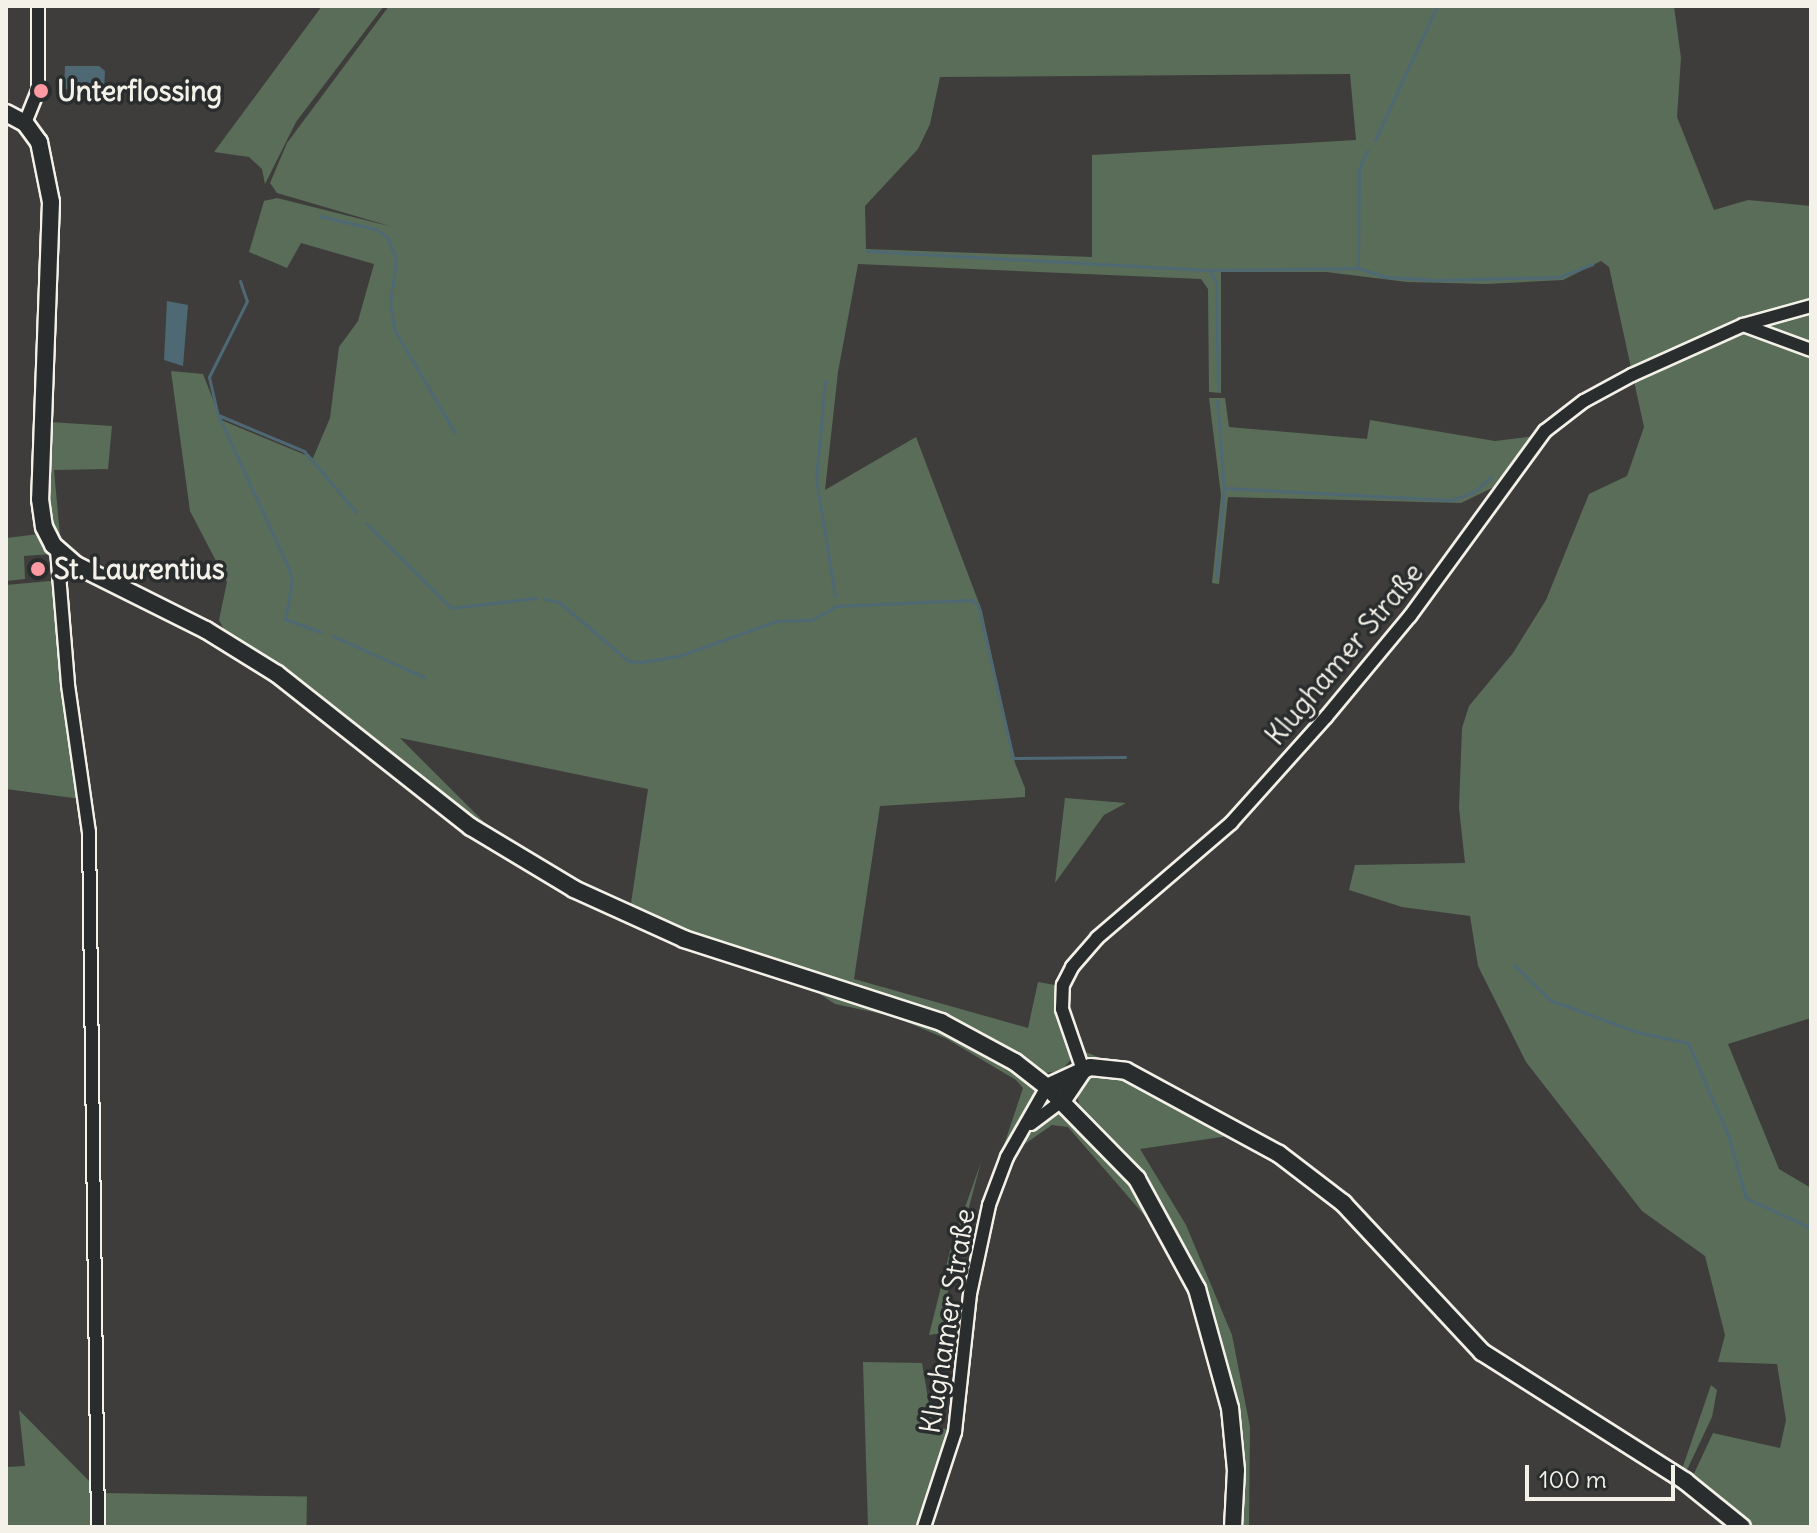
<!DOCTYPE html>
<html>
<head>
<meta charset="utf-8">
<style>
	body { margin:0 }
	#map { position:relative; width:1817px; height:1533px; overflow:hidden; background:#3f3d3b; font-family:Delius,sans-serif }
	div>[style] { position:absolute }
	.green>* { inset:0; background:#596d59; transform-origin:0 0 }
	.water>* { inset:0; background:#4f6974 }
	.stream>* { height:3px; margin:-1.5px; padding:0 1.5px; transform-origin:1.5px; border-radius:1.5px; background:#4f6974 }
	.roads { filter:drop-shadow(2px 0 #f4f1e8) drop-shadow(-2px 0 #f4f1e8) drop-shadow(0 2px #f4f1e8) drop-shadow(0 -2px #f4f1e8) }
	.street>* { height:12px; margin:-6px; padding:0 6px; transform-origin:6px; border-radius:6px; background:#2a2d2e }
	.secondary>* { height:16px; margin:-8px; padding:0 8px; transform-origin:8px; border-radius:8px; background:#2a2d2e }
	.dots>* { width:22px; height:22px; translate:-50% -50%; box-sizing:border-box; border:4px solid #2a2d2e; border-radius:50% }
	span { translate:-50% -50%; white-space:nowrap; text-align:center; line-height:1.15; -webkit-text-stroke:7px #2a2d2e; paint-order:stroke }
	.poi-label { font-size:28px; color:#f4f1e8; font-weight:700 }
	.left { translate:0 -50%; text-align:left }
	.street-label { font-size:28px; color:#f4f1e8 }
	.frame { position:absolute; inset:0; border:8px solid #f4f1e8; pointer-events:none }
	.scale { position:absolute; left:1525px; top:1465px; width:150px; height:36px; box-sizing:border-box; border:4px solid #f4f1e8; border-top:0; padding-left:10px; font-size:24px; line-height:28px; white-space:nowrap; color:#f4f1e8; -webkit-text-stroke:6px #2a2d2e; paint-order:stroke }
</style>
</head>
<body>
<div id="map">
	<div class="green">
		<div style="clip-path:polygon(322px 6px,384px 6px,296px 122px,265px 184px,262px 169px,249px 157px,214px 152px)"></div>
		<div style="clip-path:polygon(evenodd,389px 6px,1674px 6px,1681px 58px,1677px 117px,1714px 210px,1748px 200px,1811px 206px,1811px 1018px,1728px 1044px,1779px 1169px,1811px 1188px,1811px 1527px,1749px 1527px,1691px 1480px,1713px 1433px,1780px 1448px,1786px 1420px,1777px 1364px,1718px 1362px,1725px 1335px,1705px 1256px,1642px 1211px,1526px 1062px,1478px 966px,1470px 916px,1402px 907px,1349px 890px,1355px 865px,1465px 863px,1459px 808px,1462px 728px,1469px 706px,1513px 653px,1546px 600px,1589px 494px,1627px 476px,1644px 427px,1609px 267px,1601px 261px,1563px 280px,1486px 284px,1407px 282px,1326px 272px,1221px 272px,1221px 393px,1209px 392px,1208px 289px,1201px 279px,858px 264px,838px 372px,825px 490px,916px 437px,982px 611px,1015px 763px,1025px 788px,1025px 797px,880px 806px,854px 979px,1028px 1028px,1038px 982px,1066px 987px,1086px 955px,1071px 987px,1070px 1011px,1086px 1052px,1102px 1059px,1073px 1057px,1061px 1071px,1045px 1073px,971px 1027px,924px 1008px,676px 931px,630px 910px,648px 789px,400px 738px,500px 838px,228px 637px,219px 620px,227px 582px,190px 511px,171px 371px,203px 374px,221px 420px,313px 458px,330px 418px,339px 347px,358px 321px,374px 264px,301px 243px,287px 268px,249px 252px,264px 201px,277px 198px,393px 227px,277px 193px,270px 183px,287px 143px,389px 6px,1350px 74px,1356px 140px,1092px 155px,1092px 257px,866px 249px,865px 206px,918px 149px,930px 124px,940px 77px,1350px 74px)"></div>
		<div style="clip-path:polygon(1209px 398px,1225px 398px,1229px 427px,1367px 439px,1370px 420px,1495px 441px,1535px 436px,1494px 487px,1461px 503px,1228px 497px,1219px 584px,1212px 583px,1221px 495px)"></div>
		<div style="clip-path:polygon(50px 422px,112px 426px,108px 469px,54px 470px,61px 547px,47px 503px)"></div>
		<div style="clip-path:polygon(39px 534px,52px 554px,24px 556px,25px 579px,6px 581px,6px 538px)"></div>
		<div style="clip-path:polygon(50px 581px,56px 584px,64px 697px,81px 799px,6px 789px,6px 585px)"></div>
		<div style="clip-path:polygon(1065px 798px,1126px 803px,1104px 815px,1055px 883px)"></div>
		<div style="clip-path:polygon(806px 985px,909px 1017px,967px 1042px,1035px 1087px,1034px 1106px,996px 1169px,1023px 1088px,1016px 1080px,947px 1039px,892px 1016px,835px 1004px)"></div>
		<div style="clip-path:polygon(1100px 1073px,1122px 1076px,1235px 1135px,1140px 1149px,1186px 1225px,1232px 1335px,1250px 1427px,1249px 1527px,1240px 1527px,1237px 1408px,1220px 1333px,1169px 1217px,1125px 1151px,1079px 1104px,1076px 1089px,1083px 1079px)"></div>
		<div style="clip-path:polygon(1061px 1111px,1118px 1168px,1170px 1245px,1068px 1127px,1052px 1125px,1019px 1148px,1041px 1121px)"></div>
		<div style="clip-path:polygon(981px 1162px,949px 1282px,943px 1333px,929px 1335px,951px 1247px)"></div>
		<div style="clip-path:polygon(863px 1362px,922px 1363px,933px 1428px,951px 1429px,920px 1527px,868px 1527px)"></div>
		<div style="clip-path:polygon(1711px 1385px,1717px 1390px,1712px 1417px,1685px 1474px,1681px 1472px)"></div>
		<div style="clip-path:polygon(19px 1410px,93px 1485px,93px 1527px,6px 1527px,6px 1467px,25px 1466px)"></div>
		<div style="left:103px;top:1493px;width:204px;height:34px;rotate:1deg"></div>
	</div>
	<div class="water">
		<div style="clip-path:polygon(65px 66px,99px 66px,105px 71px,104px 90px,64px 89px)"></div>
		<div style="clip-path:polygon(167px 301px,188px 305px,183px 366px,164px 360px)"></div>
	</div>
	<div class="stream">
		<div style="left:1375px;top:140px;width:148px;rotate:-65.2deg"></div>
		<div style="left:320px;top:216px;width:57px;rotate:13.1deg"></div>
		<div style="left:376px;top:229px;width:15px;rotate:37deg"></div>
		<div style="left:388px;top:238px;width:23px;rotate:70deg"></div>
		<div style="left:396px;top:260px;width:44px;rotate:97.8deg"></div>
		<div style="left:390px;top:304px;width:27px;rotate:80deg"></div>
		<div style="left:395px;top:331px;width:118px;rotate:59.5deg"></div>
		<div style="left:867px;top:251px;width:344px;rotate:3.2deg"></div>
		<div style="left:1210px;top:270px;width:13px;rotate:63deg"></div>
		<div style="left:1216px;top:282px;width:107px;rotate:88.9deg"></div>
		<div style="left:1358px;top:267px;width:98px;rotate:-89.4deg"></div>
		<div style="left:1359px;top:169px;width:21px;rotate:-65deg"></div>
		<div style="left:1210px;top:270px;width:148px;rotate:-0.8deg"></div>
		<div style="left:1358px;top:268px;width:29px;rotate:18deg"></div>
		<div style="left:1386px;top:277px;width:51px;rotate:3.4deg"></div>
		<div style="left:1437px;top:280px;width:122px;rotate:-1.4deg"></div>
		<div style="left:1559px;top:277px;width:36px;rotate:-21deg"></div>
		<div style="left:240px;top:281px;width:21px;rotate:71deg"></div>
		<div style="left:247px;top:301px;width:85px;rotate:116.6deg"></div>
		<div style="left:209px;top:377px;width:39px;rotate:77deg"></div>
		<div style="left:218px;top:415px;width:93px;rotate:22.7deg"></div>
		<div style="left:304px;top:451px;width:80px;rotate:49.6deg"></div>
		<div style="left:825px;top:381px;width:98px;rotate:95.2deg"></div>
		<div style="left:816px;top:479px;width:118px;rotate:80.7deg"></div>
		<div style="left:219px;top:417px;width:165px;rotate:65.3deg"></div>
		<div style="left:288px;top:567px;width:14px;rotate:73deg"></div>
		<div style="left:292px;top:580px;width:40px;rotate:100deg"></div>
		<div style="left:285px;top:619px;width:38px;rotate:20deg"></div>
		<div style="left:1224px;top:488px;width:227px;rotate:3deg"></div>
		<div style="left:1451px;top:500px;width:24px;rotate:-19deg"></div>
		<div style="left:1474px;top:492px;width:23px;rotate:-41deg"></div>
		<div style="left:366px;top:523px;width:120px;rotate:45deg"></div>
		<div style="left:451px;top:608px;width:86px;rotate:-6.7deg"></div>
		<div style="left:1216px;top:577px;width:89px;rotate:-84.9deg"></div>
		<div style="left:1224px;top:488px;width:88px;rotate:-94.5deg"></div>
		<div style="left:544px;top:599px;width:15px;rotate:11deg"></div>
		<div style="left:559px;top:602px;width:91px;rotate:40.5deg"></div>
		<div style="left:628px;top:661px;width:13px;rotate:4deg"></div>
		<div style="left:641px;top:662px;width:38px;rotate:-9deg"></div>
		<div style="left:679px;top:656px;width:103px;rotate:-19.8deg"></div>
		<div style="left:776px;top:621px;width:36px;rotate:-2deg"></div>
		<div style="left:812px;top:620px;width:28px;rotate:-30deg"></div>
		<div style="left:836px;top:606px;width:135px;rotate:-2.5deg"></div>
		<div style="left:971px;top:600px;width:9px;rotate:36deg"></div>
		<div style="left:978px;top:605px;width:157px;rotate:77.1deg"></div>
		<div style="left:1013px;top:758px;width:112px;rotate:-0.5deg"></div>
		<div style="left:333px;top:636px;width:100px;rotate:24.3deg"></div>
		<div style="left:1514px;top:965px;width:50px;rotate:44.2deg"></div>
		<div style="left:1550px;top:1000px;width:93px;rotate:20.2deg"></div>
		<div style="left:1637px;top:1032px;width:52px;rotate:12.2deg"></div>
		<div style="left:1688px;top:1043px;width:100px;rotate:66.5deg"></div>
		<div style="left:1728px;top:1135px;width:66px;rotate:74.1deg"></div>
		<div style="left:1746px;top:1198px;width:72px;rotate:24.8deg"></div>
	</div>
	<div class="roads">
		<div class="street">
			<div style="left:25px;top:123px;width:35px;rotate:-68deg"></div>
			<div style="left:38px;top:90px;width:84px;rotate:-90deg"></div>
			<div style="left:1743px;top:325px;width:72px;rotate:20.2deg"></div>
			<div style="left:57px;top:550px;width:135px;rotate:85.3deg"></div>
			<div style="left:68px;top:685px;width:148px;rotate:81.9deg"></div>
			<div style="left:89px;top:832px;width:695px;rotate:89.26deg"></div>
			<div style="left:1083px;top:1070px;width:65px;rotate:-109deg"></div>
			<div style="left:1062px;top:1009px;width:24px;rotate:-88deg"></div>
			<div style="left:1063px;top:985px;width:20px;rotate:-63deg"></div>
			<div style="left:1072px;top:967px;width:38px;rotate:-49deg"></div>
			<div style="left:1097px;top:938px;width:177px;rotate:-40.6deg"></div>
			<div style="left:1231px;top:823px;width:142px;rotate:-48.1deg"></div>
			<div style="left:1326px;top:717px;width:131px;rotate:-50.3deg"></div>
			<div style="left:1410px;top:616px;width:229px;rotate:-53.9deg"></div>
			<div style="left:1545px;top:431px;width:49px;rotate:-37.6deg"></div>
			<div style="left:1584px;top:401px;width:55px;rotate:-28.4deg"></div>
			<div style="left:1632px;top:375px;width:122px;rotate:-24.2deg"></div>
			<div style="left:1743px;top:325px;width:71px;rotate:-15.6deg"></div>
			<div style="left:1031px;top:1124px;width:40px;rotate:-37deg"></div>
			<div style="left:924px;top:1527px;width:100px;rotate:-71.9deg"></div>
			<div style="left:955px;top:1432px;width:139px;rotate:-83.8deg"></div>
			<div style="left:970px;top:1294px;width:91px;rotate:-77.9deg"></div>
			<div style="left:989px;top:1205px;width:51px;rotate:-69.4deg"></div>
			<div style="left:1007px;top:1157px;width:81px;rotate:-60.3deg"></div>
		</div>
		<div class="secondary">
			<div style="left:6px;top:113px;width:21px;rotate:28deg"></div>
			<div style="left:25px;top:123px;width:24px;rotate:54deg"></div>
			<div style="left:39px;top:142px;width:61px;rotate:78.7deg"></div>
			<div style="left:51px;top:202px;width:297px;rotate:92.1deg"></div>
			<div style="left:40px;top:499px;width:28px;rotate:82deg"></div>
			<div style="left:44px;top:527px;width:20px;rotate:63deg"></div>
			<div style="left:53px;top:545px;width:30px;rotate:41deg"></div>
			<div style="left:76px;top:565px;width:145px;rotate:26.6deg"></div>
			<div style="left:206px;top:630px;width:84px;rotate:31.8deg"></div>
			<div style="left:277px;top:674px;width:247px;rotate:38.3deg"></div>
			<div style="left:471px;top:827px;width:120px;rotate:31deg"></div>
			<div style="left:574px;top:889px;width:121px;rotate:24.4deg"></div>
			<div style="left:684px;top:939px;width:270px;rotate:17.9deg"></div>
			<div style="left:941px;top:1022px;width:84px;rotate:28.4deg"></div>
			<div style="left:1015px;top:1062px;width:41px;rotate:38deg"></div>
			<div style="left:1047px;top:1087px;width:129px;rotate:45.6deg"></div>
			<div style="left:1137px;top:1179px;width:125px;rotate:61.4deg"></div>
			<div style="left:1197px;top:1289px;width:123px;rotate:74.5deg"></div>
			<div style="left:1230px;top:1408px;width:62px;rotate:84.5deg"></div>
			<div style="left:1236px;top:1470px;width:57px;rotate:93deg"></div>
			<div style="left:1047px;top:1087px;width:47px;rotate:-24.9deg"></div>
			<div style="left:1090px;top:1067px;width:36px;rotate:6deg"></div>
			<div style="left:1126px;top:1071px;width:174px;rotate:28.5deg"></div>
			<div style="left:1279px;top:1154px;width:81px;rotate:37.4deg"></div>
			<div style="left:1343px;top:1203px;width:204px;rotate:47deg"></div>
			<div style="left:1482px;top:1352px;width:241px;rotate:32.4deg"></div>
			<div style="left:1685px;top:1481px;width:73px;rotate:38.9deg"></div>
			<div style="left:1063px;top:1100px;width:36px;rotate:-56deg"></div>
		</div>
	</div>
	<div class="dots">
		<div style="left:41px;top:91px;background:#ff9aa2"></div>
		<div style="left:38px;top:569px;background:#ff9aa2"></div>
	</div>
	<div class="poi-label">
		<span class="left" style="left:57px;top:91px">Unterflossing</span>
		<span class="left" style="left:54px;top:569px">St. Laurentius</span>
	</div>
	<div class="street-label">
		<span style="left:1344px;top:654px;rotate:-50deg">Klughamer Straße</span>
		<span style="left:947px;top:1321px;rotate:-81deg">Klughamer Straße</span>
	</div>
	<div class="frame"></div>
	<div class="scale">100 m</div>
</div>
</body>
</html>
